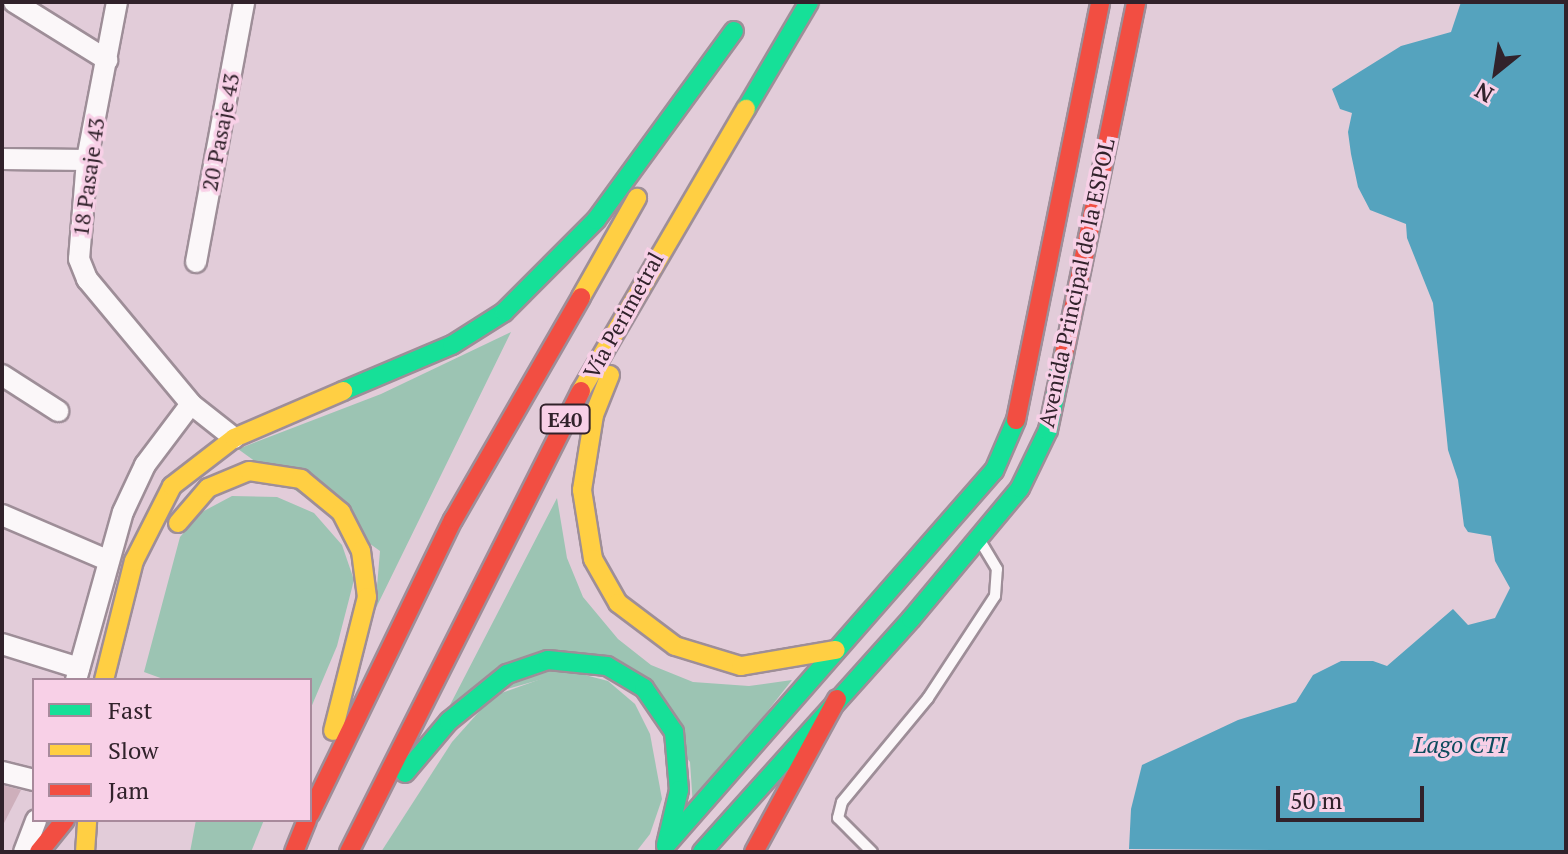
<!DOCTYPE html>
<html>
<head>
<meta charset="utf-8">
<style>
	body { margin:0 }
	#map { position:relative; width:1568px; height:854px; overflow:hidden; background:#e2ccd9; font-family:"PT Serif",serif }
	div>[style] { position:absolute }
	.green>* { inset:0; background:#9cc4b3 }
	.water>* { inset:0; background:#55a3be }
	.building>* { inset:0; background:#ceafbb }
	.roads { filter:drop-shadow(2px 0 #9e8e98) drop-shadow(-2px 0 #9e8e98) drop-shadow(0 2px #9e8e98) drop-shadow(0 -2px #9e8e98) }
	.lane>* { height:10px; margin:-5px; padding:0 5px; transform-origin:5px; border-radius:5px; background:#fbf7f9 }
	.street>* { height:20px; margin:-10px; padding:0 10px; transform-origin:10px; border-radius:10px; background:#fbf7f9 }
	.fast>* { height:18px; margin:-9px; padding:0 9px; transform-origin:9px; border-radius:9px; background:#16e098 }
	.slow>* { height:18px; margin:-9px; padding:0 9px; transform-origin:9px; border-radius:9px; background:#ffcf43 }
	.jam>* { height:18px; margin:-9px; padding:0 9px; transform-origin:9px; border-radius:9px; background:#f24e42 }
	span { translate:-50% -50%; white-space:nowrap; text-align:center; line-height:1.15; -webkit-text-stroke:7px #f8d0e7; paint-order:stroke }
	.shield-label span { padding:2px 6px; background:#f8d0e7; border:2px solid; border-radius:6px; -webkit-text-stroke-width:0 }
	.shield-label { font-size:20px; color:#31222b; font-weight:700 }
	.street-label { font-size:22px; color:#31222b }
	.water-label { font-size:24px; color:#0c4b5d; font-style:italic }
	.frame { position:absolute; inset:0; border:4px solid #31222b; pointer-events:none }
	.legend { position:absolute; left:32px; top:678px; width:280px; height:144px; box-sizing:border-box; background:#f8d0e7; border:2px solid #a88a9c; margin:0; padding:10px 14px; list-style:none; font-size:24px; color:#31222b }
	.legend li { display:flex; align-items:center; gap:16px; height:40px }
	.legend b { width:40px; border:2px solid #a88a9c }
	.north { position:absolute; left:1456px; top:32px; width:80px; height:80px; -webkit-text-stroke:6px #f8d0e7; paint-order:stroke; rotate:210deg; font-size:22px; font-weight:700; line-height:32px; text-align:center; color:#31222b }
	.north::after { content:''; display:block; margin:auto; width:28px; height:36px; background:#31222b; clip-path:polygon(50% 0,100% 100%,50% 72%,0 100%) }
	.scale { position:absolute; left:1276px; top:786px; width:148px; height:36px; box-sizing:border-box; border:4px solid #31222b; border-top:0; padding-left:10px; font-size:24px; line-height:28px; white-space:nowrap; color:#31222b; -webkit-text-stroke:6px #f8d0e7; paint-order:stroke }
</style>
</head>
<body>
<div id="map">
	<div class="green">
		<div style="clip-path:polygon(511px 332px,375px 610px,380px 551px,238px 449px,381px 394px)"></div>
		<div style="clip-path:polygon(232px 496px,277px 497px,314px 513px,342px 545px,354px 580px,337px 646px,310px 710px,310px 680px,166px 680px,144px 672px,180px 537px,202px 512px)"></div>
		<div style="clip-path:polygon(557px 498px,567px 558px,583px 597px,618px 639px,651px 665px,693px 682px,749px 686px,792px 680px,693px 806px,690px 762px,610px 660px,450px 705px)"></div>
		<div style="clip-path:polygon(566px 670px,608px 681px,635px 704px,650px 734px,662px 799px,650px 834px,636px 852px,381px 852px,452px 742px,493px 696px)"></div>
		<div style="clip-path:polygon(196px 820px,264px 820px,251px 852px,190px 852px)"></div>
	</div>
	<div class="water">
		<div style="clip-path:polygon(1461px 2px,1566px 2px,1566px 852px,1129px 849px,1131px 809px,1142px 765px,1238px 720px,1296px 702px,1313px 675px,1341px 661px,1373px 661px,1387px 666px,1453px 609px,1468px 625px,1495px 618px,1510px 588px,1495px 561px,1491px 536px,1468px 532px,1464px 526px,1458px 480px,1448px 450px,1433px 303px,1407px 238px,1406px 224px,1370px 210px,1358px 187px,1351px 154px,1348px 132px,1352px 113px,1340px 109px,1332px 89px,1401px 46px,1451px 32px)"></div>
	</div>
	<div class="building">
		<div style="clip-path:polygon(2px 785px,21px 790px,2px 827px)"></div>
	</div>
	<div class="roads">
		<div class="lane">
			<div style="left:872px;top:852px;width:48px;rotate:-135deg"></div>
			<div style="left:838px;top:818px;width:16px;rotate:-76deg"></div>
			<div style="left:842px;top:802px;width:135px;rotate:-50.4deg"></div>
			<div style="left:928px;top:698px;width:122px;rotate:-56.7deg"></div>
			<div style="left:995px;top:596px;width:27px;rotate:-86deg"></div>
			<div style="left:997px;top:569px;width:31px;rotate:-121deg"></div>
		</div>
		<div class="street">
			<div style="left:14px;top:2px;width:110px;rotate:31.9deg"></div>
			<div style="left:117px;top:2px;width:161px;rotate:100.8deg"></div>
			<div style="left:87px;top:160px;width:99px;rotate:94.6deg"></div>
			<div style="left:79px;top:259px;width:22px;rotate:68deg"></div>
			<div style="left:87px;top:279px;width:163px;rotate:50.2deg"></div>
			<div style="left:191px;top:404px;width:55px;rotate:38.3deg"></div>
			<div style="left:2px;top:159px;width:85px;rotate:0.7deg"></div>
			<div style="left:196px;top:262px;width:264px;rotate:-79.5deg"></div>
			<div style="left:2px;top:375px;width:67px;rotate:32.7deg"></div>
			<div style="left:2px;top:515px;width:114px;rotate:23.2deg"></div>
			<div style="left:2px;top:644px;width:81px;rotate:17.3deg"></div>
			<div style="left:76px;top:680px;width:174px;rotate:-74.4deg"></div>
			<div style="left:123px;top:512px;width:52px;rotate:-64.9deg"></div>
			<div style="left:145px;top:465px;width:76px;rotate:-53deg"></div>
			<div style="left:2px;top:772px;width:33px;rotate:14deg"></div>
			<div style="left:24px;top:852px;width:34px;rotate:-69deg"></div>
		</div>
		<div class="fast">
			<div style="left:746px;top:109px;width:124px;rotate:-59.5deg"></div>
			<div style="left:343px;top:391px;width:118px;rotate:-22.9deg"></div>
			<div style="left:452px;top:345px;width:62px;rotate:-32.4deg"></div>
			<div style="left:504px;top:312px;width:130px;rotate:-45deg"></div>
			<div style="left:596px;top:220px;width:234px;rotate:-53.9deg"></div>
			<div style="left:405px;top:773px;width:68px;rotate:-49.8deg"></div>
			<div style="left:449px;top:721px;width:75px;rotate:-39deg"></div>
			<div style="left:507px;top:674px;width:43px;rotate:-18.9deg"></div>
			<div style="left:548px;top:660px;width:59px;rotate:5.8deg"></div>
			<div style="left:607px;top:666px;width:43px;rotate:30.7deg"></div>
			<div style="left:644px;top:688px;width:53px;rotate:55.7deg"></div>
			<div style="left:674px;top:732px;width:58px;rotate:85.1deg"></div>
			<div style="left:679px;top:790px;width:57px;rotate:103.3deg"></div>
			<div style="left:667px;top:844px;width:496px;rotate:-48.8deg"></div>
			<div style="left:994px;top:471px;width:56px;rotate:-66.7deg"></div>
			<div style="left:702px;top:852px;width:313px;rotate:-48.1deg"></div>
			<div style="left:911px;top:619px;width:170px;rotate:-50.2deg"></div>
			<div style="left:1020px;top:488px;width:64px;rotate:-64.2deg"></div>
			<div style="left:1048px;top:430px;width:78px;rotate:-78.1deg"></div>
		</div>
		<div class="slow">
			<div style="left:581px;top:297px;width:114px;rotate:-60.5deg"></div>
			<div style="left:610px;top:375px;width:43px;rotate:111.8deg"></div>
			<div style="left:594px;top:415px;width:76px;rotate:99.1deg"></div>
			<div style="left:582px;top:490px;width:70px;rotate:80.9deg"></div>
			<div style="left:593px;top:559px;width:51px;rotate:60.4deg"></div>
			<div style="left:618px;top:603px;width:71px;rotate:37deg"></div>
			<div style="left:675px;top:646px;width:69px;rotate:16.9deg"></div>
			<div style="left:741px;top:666px;width:96px;rotate:-9.6deg"></div>
			<div style="left:581px;top:391px;width:327px;rotate:-59.7deg"></div>
			<div style="left:178px;top:523px;width:46px;rotate:-49.4deg"></div>
			<div style="left:208px;top:488px;width:44px;rotate:-22.5deg"></div>
			<div style="left:249px;top:471px;width:53px;rotate:8.7deg"></div>
			<div style="left:301px;top:479px;width:52px;rotate:39.5deg"></div>
			<div style="left:341px;top:512px;width:44px;rotate:62.9deg"></div>
			<div style="left:361px;top:551px;width:46px;rotate:82.6deg"></div>
			<div style="left:367px;top:597px;width:138px;rotate:104.2deg"></div>
			<div style="left:104px;top:680px;width:123px;rotate:-75.9deg"></div>
			<div style="left:134px;top:561px;width:84px;rotate:-63.1deg"></div>
			<div style="left:172px;top:486px;width:78px;rotate:-37.7deg"></div>
			<div style="left:234px;top:438px;width:119px;rotate:-23.3deg"></div>
			<div style="left:85px;top:852px;width:32px;rotate:-86deg"></div>
		</div>
		<div class="jam">
			<div style="left:1064px;top:354px;width:359px;rotate:-78.4deg"></div>
			<div style="left:1016px;top:420px;width:426px;rotate:-78.6deg"></div>
			<div style="left:310px;top:814px;width:327px;rotate:-64.1deg"></div>
			<div style="left:453px;top:520px;width:257px;rotate:-60.1deg"></div>
			<div style="left:39px;top:852px;width:41px;rotate:-50.9deg"></div>
			<div style="left:294px;top:852px;width:35px;rotate:-68deg"></div>
			<div style="left:349px;top:852px;width:516px;rotate:-63.29deg"></div>
			<div style="left:754px;top:852px;width:174px;rotate:-61.5deg"></div>
		</div>
	</div>
	<div class="shield-label">
		<span style="left:565px;top:419px">E40</span>
	</div>
	<div class="street-label">
		<span style="left:220px;top:132px;rotate:-79deg">20 Pasaje 43</span>
		<span style="left:88px;top:177px;rotate:-82deg">18 Pasaje 43</span>
		<span style="left:1076px;top:283px;rotate:-78deg">Avenida Principal de la ESPOL</span>
		<span style="left:623px;top:315px;rotate:-61deg">Vía Perimetral</span>
	</div>
	<div class="water-label">
		<span style="left:1460px;top:745px">Lago CTI</span>
	</div>
	<div class="frame"></div>
	<ul class="legend">
	<li><b style="height:10px;background:#16e098"></b>Fast</li>
	<li><b style="height:10px;background:#ffcf43"></b>Slow</li>
	<li><b style="height:10px;background:#f24e42"></b>Jam</li>
	</ul>
	<div class="north">N</div>
	<div class="scale">50 m</div>
</div>
</body>
</html>
